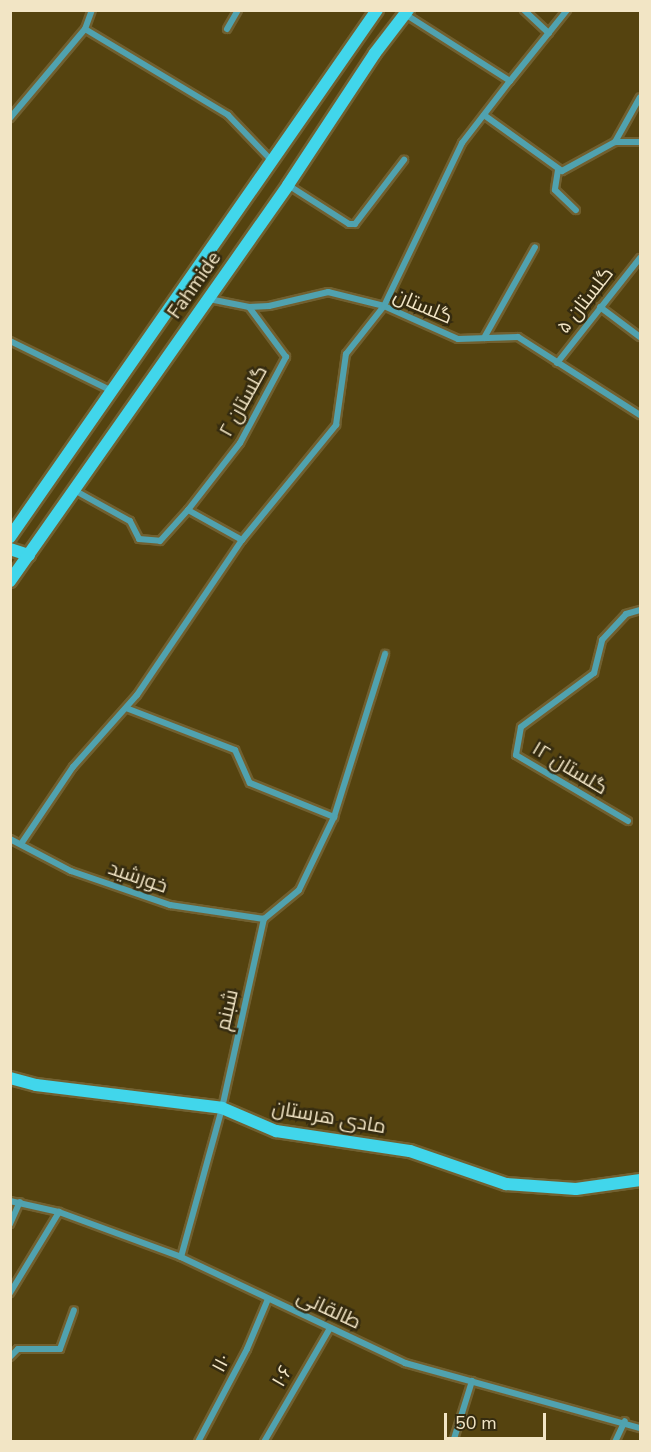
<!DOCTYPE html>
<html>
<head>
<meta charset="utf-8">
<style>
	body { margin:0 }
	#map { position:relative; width:651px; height:1452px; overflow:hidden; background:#55430f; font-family:"Nunito Sans",Cairo,sans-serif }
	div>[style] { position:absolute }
	.roads { filter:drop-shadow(2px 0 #716030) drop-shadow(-2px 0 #716030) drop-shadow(0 2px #716030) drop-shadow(0 -2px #716030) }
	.street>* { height:6px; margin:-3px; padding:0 3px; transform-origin:3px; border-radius:3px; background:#50a2af }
	.secondary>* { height:12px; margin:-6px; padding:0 6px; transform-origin:6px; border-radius:6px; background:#41d6eb }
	span { translate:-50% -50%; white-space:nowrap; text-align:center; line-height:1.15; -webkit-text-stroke:5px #352b0f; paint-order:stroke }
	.street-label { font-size:20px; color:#f2e5c5 }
	.frame { position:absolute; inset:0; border:12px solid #f2e5c5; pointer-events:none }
	.scale { position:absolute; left:444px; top:1413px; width:102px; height:27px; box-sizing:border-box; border:3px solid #f2e5c5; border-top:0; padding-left:8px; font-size:18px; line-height:21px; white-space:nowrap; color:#f2e5c5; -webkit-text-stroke:4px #352b0f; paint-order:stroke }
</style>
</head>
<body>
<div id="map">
	<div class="roads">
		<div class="street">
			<div style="left:524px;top:10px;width:34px;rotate:43deg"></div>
			<div style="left:85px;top:29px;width:167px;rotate:31deg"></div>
			<div style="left:228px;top:115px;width:64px;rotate:46.3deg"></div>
			<div style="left:227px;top:29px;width:22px;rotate:-60deg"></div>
			<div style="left:510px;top:81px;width:91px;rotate:-51.2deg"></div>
			<div style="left:484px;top:115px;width:96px;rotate:35.7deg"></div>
			<div style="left:562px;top:171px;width:60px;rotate:-28.7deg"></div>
			<div style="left:615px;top:142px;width:25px"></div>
			<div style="left:10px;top:118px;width:116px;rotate:-49.9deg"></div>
			<div style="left:85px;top:29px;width:20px;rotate:-70deg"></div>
			<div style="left:615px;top:142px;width:51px;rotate:-60.9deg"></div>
			<div style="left:558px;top:170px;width:20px;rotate:99deg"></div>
			<div style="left:555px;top:190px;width:29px;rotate:44deg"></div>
			<div style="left:288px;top:185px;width:72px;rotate:32.6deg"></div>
			<div style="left:349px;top:224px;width:6px"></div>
			<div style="left:355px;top:224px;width:81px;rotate:-52.6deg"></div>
			<div style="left:209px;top:299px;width:41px;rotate:11.3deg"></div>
			<div style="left:249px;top:307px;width:20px;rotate:-3deg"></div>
			<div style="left:269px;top:306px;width:61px;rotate:-13.3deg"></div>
			<div style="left:328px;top:292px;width:58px;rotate:14deg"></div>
			<div style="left:384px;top:306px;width:81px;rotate:24deg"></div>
			<div style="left:458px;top:339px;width:60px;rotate:-1.9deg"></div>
			<div style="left:518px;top:337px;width:145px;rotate:32.6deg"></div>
			<div style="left:600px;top:307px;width:50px;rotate:36.9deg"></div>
			<div style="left:484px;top:338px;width:104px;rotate:-60.7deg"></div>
			<div style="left:10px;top:341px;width:114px;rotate:26.1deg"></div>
			<div style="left:557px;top:363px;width:134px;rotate:-51.7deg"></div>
			<div style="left:74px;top:490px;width:64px;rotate:29deg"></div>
			<div style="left:130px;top:521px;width:20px;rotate:63deg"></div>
			<div style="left:139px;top:539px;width:21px;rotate:5deg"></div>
			<div style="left:160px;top:541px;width:42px;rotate:-47.9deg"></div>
			<div style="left:188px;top:510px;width:62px;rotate:29.1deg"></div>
			<div style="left:188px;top:510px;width:85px;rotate:-52.2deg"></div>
			<div style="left:240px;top:443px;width:98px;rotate:-61.9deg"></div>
			<div style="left:286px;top:357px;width:62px;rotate:-126.5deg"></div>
			<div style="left:126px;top:708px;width:117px;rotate:21.1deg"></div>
			<div style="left:235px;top:750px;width:36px;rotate:66deg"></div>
			<div style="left:250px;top:783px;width:91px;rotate:22deg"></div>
			<div style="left:628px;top:821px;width:130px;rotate:-149.5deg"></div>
			<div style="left:516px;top:755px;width:28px;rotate:-80deg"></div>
			<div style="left:521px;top:727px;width:91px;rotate:-36.5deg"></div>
			<div style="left:594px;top:673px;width:34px;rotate:-76deg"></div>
			<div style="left:602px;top:640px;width:35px;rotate:-47deg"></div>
			<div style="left:626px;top:614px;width:15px;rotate:-16deg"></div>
			<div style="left:10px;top:839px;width:69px;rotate:27.7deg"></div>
			<div style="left:71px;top:871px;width:105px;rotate:19deg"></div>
			<div style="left:170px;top:905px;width:95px;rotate:8.5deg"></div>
			<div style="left:21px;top:844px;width:93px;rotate:-56deg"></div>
			<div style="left:73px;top:767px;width:96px;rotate:-48.4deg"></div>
			<div style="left:137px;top:695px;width:187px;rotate:-55.9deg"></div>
			<div style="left:242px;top:540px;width:149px;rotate:-50.7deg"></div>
			<div style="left:336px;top:425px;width:72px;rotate:-82deg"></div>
			<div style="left:346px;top:354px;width:61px;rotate:-51.6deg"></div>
			<div style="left:384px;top:306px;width:181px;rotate:-64.4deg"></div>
			<div style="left:462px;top:143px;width:78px;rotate:-52.3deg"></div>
			<div style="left:510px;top:81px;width:125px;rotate:-147.5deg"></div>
			<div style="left:264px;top:919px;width:45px;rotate:-39.6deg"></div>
			<div style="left:299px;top:890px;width:81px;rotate:-64.4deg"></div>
			<div style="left:334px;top:817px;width:171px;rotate:-72.6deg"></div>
			<div style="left:10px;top:1201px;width:50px;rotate:12.7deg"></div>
			<div style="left:59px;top:1212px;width:130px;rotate:20.2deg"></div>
			<div style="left:181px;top:1257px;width:248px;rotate:25.3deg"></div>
			<div style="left:405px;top:1363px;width:244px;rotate:15.5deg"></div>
			<div style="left:10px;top:1224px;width:24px;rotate:-66deg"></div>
			<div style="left:181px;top:1257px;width:155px;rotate:-74.6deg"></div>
			<div style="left:222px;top:1108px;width:194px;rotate:-77.5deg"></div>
			<div style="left:10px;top:1293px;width:95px;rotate:-58.8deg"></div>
			<div style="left:10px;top:1357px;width:11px;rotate:-45deg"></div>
			<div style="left:18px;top:1349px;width:42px"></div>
			<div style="left:60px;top:1349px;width:41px;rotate:-70.3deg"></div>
			<div style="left:198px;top:1442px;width:105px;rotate:-62.2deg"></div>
			<div style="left:247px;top:1349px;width:54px;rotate:-67.2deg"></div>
			<div style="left:264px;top:1442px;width:132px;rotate:-59.9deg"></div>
			<div style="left:453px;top:1442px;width:64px;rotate:-72.7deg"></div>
			<div style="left:615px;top:1442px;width:23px;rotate:-65deg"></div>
		</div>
		<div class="secondary">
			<div style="left:10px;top:537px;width:642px;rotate:-55.15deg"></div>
			<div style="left:10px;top:549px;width:20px;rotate:18deg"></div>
			<div style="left:10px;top:581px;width:484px;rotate:-54.9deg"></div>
			<div style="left:288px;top:185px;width:158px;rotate:-56.6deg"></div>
			<div style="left:375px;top:53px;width:54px;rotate:-52.5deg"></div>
			<div style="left:10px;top:1078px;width:27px;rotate:15deg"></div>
			<div style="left:36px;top:1085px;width:187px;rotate:7deg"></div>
			<div style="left:222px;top:1108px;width:59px;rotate:23.1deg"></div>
			<div style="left:276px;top:1131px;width:135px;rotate:8.5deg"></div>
			<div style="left:410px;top:1151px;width:102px;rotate:19deg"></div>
			<div style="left:506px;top:1184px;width:70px;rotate:4.1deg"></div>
			<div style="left:576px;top:1189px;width:65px;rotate:-8deg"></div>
		</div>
	</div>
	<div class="street-label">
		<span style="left:194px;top:285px;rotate:-55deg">Fahmide</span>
		<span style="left:585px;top:300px;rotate:-52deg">گلستان ۵</span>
		<span style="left:423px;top:306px;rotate:23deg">گلستان</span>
		<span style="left:243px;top:401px;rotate:-61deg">گلستان ۲</span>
		<span style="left:570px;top:768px;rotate:31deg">گلستان ۱۲</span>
		<span style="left:138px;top:877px;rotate:19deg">خورشید</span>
		<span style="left:227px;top:1010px;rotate:-77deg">شبنم</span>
		<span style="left:329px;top:1117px;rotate:10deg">مادی هرستان</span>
		<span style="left:329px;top:1309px;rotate:25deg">طالقانی</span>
		<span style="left:221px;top:1363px;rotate:-62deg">۱۱۰</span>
		<span style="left:282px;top:1376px;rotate:-60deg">۱۰۶</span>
	</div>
	<div class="frame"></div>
	<div class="scale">50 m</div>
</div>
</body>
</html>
